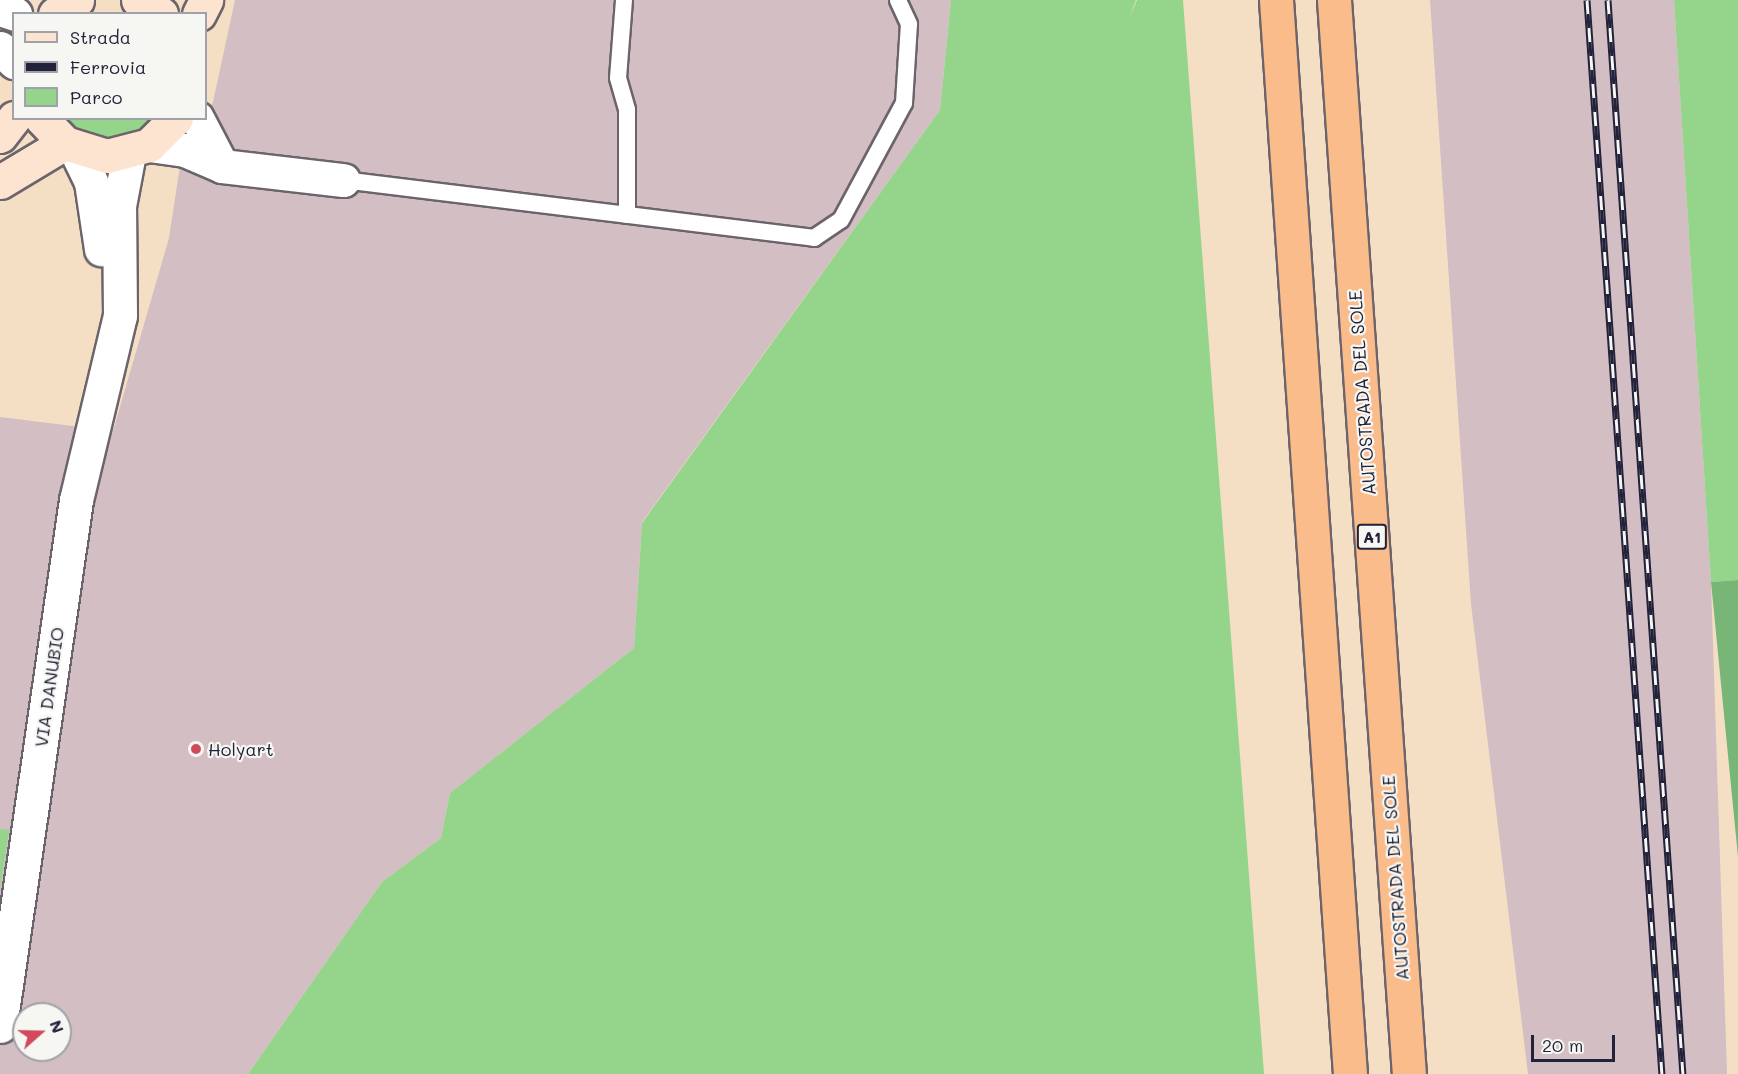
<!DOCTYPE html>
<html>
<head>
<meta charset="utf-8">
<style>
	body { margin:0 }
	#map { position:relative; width:1738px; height:1074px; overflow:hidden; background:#f4dfc5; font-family:Mali,sans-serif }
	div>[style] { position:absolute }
	.industrial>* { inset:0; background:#d2bec3 }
	.green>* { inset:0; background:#95d58b }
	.forest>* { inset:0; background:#78b677 }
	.roads { filter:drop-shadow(2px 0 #6c646b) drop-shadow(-2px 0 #6c646b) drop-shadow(0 2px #6c646b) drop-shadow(0 -2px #6c646b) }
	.lane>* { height:16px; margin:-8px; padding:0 8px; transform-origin:8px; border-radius:8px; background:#fff }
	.street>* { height:33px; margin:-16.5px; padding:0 16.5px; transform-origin:16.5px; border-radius:16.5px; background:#fff }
	.secondary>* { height:33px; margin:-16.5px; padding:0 16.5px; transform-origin:16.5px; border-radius:16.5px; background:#fde4d1 }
	.highway>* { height:33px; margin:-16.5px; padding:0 16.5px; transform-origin:16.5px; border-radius:16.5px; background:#fabc8b }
	.rail>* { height:7px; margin-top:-3.5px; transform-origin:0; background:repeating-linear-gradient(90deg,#f6f6f2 0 14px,#22223b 0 28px); box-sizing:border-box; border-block:2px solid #22223b }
	.dots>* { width:16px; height:16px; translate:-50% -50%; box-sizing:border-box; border:3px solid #f6f6f2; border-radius:50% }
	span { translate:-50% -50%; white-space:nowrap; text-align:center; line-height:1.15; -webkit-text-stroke:4.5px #f6f6f2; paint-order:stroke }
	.shield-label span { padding:2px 4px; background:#f6f6f2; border:2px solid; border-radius:4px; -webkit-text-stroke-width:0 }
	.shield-label { font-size:16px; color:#22223b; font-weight:700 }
	.street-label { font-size:18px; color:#22223b }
	.poi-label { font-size:18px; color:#22223b }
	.left { translate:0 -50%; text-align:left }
	.legend { position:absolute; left:12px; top:12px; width:195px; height:108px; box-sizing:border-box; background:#f6f6f2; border:2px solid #a1a1a9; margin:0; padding:8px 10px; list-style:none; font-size:18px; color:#22223b }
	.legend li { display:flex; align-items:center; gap:12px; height:30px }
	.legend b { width:30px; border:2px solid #a1a1a9 }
	.north { position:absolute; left:12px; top:1002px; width:60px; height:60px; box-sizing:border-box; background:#f6f6f2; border:2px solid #a1a1a9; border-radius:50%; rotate:70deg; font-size:16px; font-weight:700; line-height:24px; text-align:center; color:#22223b }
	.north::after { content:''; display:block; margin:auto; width:21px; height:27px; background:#d1495b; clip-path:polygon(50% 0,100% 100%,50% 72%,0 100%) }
	.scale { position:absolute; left:1531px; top:1035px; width:84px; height:27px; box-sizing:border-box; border:3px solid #22223b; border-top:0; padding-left:8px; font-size:18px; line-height:21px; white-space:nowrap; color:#22223b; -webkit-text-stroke:4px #f6f6f2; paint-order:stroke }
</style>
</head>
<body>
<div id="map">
	<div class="industrial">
		<div style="clip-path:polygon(evenodd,235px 0,951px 0,940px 110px,642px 522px,634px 648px,450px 793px,441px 838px,382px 882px,248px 1074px,0 1074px,0 417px,113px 431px,169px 238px,180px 166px,213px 102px,235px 0,24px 1014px,60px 1014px,60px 1050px,24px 1050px,24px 1014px)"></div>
		<div style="clip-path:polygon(1430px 0,1674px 0,1711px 582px,1727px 1074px,1528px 1074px,1471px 604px)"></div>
	</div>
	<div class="green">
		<div style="clip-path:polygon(951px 0,1136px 0,1129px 19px,1137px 0,1183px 0,1264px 1074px,248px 1074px,382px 882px,441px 838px,450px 793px,634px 648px,642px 523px,940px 110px)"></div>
		<div style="clip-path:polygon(1674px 0,1738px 0,1738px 580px,1711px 582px)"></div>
		<div style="clip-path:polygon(58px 119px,158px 119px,139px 134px,117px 141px,74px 132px)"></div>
		<div style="clip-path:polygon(0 829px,9px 830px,0 889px)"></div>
	</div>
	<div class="forest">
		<div style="clip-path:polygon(1738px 580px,1738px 857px,1711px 582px)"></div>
	</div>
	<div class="roads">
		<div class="lane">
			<div style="left:624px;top:0;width:78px;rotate:94.4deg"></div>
			<div style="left:618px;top:78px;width:33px;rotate:74deg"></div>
			<div style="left:627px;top:110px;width:105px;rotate:90deg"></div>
			<div style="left:343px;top:180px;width:475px;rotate:7deg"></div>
			<div style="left:814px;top:238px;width:32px;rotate:-34deg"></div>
			<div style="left:841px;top:220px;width:133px;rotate:-61.7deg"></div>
			<div style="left:904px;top:103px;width:79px;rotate:-86.4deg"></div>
			<div style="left:909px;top:24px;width:26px;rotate:-115deg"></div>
		</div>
		<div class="street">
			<div style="left:0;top:9px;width:16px;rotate:18deg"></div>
			<div style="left:0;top:48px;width:20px;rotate:45deg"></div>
			<div style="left:197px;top:118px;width:54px;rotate:62.5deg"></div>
			<div style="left:149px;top:145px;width:36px;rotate:8deg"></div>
			<div style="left:185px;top:150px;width:40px;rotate:23.4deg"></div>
			<div style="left:222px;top:166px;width:122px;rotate:6.6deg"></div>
			<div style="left:74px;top:147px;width:39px;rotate:64deg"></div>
			<div style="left:91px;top:182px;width:68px;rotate:81.5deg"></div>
			<div style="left:0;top:1026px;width:531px;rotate:-81.78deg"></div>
			<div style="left:76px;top:500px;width:189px;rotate:-76.6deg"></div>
			<div style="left:120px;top:316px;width:110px;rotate:-90.5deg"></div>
			<div style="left:119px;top:206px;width:54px;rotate:-79.3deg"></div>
		</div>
		<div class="secondary">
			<div style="left:138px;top:0;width:27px;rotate:31deg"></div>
			<div style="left:55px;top:14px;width:26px;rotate:-32deg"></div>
			<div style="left:199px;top:14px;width:16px;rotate:-63deg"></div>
			<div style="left:41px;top:118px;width:35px;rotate:46deg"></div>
			<div style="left:65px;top:143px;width:44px;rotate:17.2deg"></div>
			<div style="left:107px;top:156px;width:43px;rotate:-14.7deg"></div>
			<div style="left:149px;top:145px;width:38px;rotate:-45deg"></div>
			<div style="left:0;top:136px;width:23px;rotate:-52deg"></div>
			<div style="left:0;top:182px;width:76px;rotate:-31deg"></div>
		</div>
		<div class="highway">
			<div style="left:1276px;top:0;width:1077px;rotate:86.06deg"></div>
			<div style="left:1334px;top:0;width:1077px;rotate:86.01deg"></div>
		</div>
	</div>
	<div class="rail">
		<div style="left:1587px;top:0;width:1077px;rotate:86.01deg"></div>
		<div style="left:1608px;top:0;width:1077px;rotate:86.01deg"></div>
	</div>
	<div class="dots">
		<div style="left:196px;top:749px;background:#d1495b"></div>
	</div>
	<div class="shield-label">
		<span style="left:1372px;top:537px">A1</span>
	</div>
	<div class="street-label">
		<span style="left:1362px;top:393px;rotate:-94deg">AUTOSTRADA DEL SOLE</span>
		<span style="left:49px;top:687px;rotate:-82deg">VIA DANUBIO</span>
		<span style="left:1395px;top:878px;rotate:-94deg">AUTOSTRADA DEL SOLE</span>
	</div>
	<div class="poi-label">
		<span class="left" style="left:208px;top:749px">Holyart</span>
	</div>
	<ul class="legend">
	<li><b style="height:8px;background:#fde4d1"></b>Strada</li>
	<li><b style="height:8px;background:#22223b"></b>Ferrovia</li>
	<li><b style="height:16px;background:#95d58b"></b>Parco</li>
	</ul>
	<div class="north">N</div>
	<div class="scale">20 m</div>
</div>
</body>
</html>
